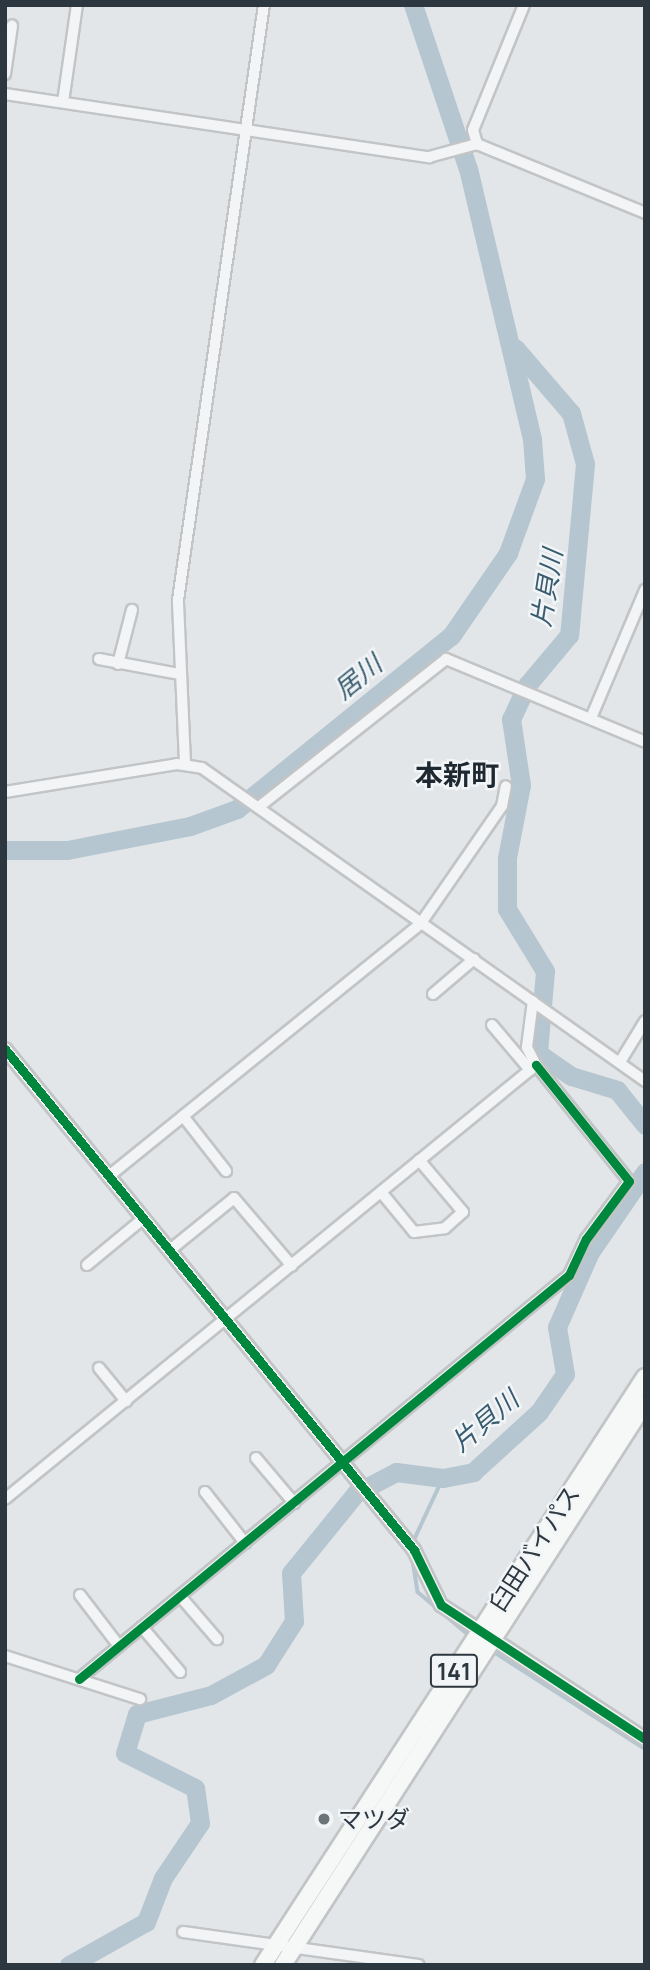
<!DOCTYPE html>
<html>
<head>
<meta charset="utf-8">
<style>
	body { margin:0 }
	#map { position:relative; width:650px; height:1970px; overflow:hidden; background:#e3e6e8; font-family:Manrope,"Noto Sans JP",sans-serif }
	div>[style] { position:absolute }
	.stream>* { height:3.5px; margin:-1.75px; padding:0 1.75px; transform-origin:1.75px; border-radius:1.75px; background:#b5c6d0 }
	.river>* { height:19px; margin:-9.5px; padding:0 9.5px; transform-origin:9.5px; border-radius:9.5px; background:#b5c6d0 }
	.roads { filter:drop-shadow(2px 0 #c2c4c6) drop-shadow(-2px 0 #c2c4c6) drop-shadow(0 2px #c2c4c6) drop-shadow(0 -2px #c2c4c6) }
	.minor>* { height:10px; margin:-5px; padding:0 5px; transform-origin:5px; border-radius:5px; background:#f2f4f5 }
	.tertiary>* { height:12px; margin:-6px; padding:0 6px; transform-origin:6px; border-radius:6px; background:#f2f4f5 }
	.trunk>* { height:16px; margin:-8px; padding:0 8px; transform-origin:8px; border-radius:8px; background:#f6f7f7 }
	.cycleway>* { height:9px; margin:-4.5px; padding:0 4.5px; transform-origin:4.5px; border-radius:4.5px; background:#00873e }
	.dots>* { width:19px; height:19px; translate:-50% -50%; box-sizing:border-box; border:4px solid #f2f5f7; border-radius:50% }
	span { translate:-50% -50%; white-space:nowrap; text-align:center; line-height:1.15; -webkit-text-stroke:5px #f2f5f7; paint-order:stroke }
	.shield-label span { padding:2px 5px; background:#f2f5f7; border:2px solid; border-radius:5px; -webkit-text-stroke-width:0 }
	.shield-label { font-size:23px; color:#2c373f; font-weight:700 }
	.street-label { font-size:24px; color:#2c373f }
	.poi-label { font-size:24px; color:#2c373f }
	.left { translate:0 -50%; text-align:left }
	.water-label { font-size:26px; color:#3a5c6f; font-style:italic }
	.quarter-label { font-size:28px; color:#1e2830; font-weight:700 }
	.frame { position:absolute; inset:0; border:7px solid #2c373f; pointer-events:none }
</style>
</head>
<body>
<div id="map">
	<div class="stream">
		<div style="left:413px;top:1542px;width:71px;rotate:-64.9deg"></div>
		<div style="left:412px;top:1554px;width:38px;rotate:81deg"></div>
		<div style="left:418px;top:1592px;width:68px;rotate:40.2deg"></div>
		<div style="left:491px;top:1650px;width:183px;rotate:32.7deg"></div>
	</div>
	<div class="river">
		<div style="left:515px;top:348px;width:86px;rotate:49.3deg"></div>
		<div style="left:571px;top:413px;width:53px;rotate:74.6deg"></div>
		<div style="left:585px;top:464px;width:172px;rotate:95.3deg"></div>
		<div style="left:569px;top:635px;width:65px;rotate:130deg"></div>
		<div style="left:527px;top:685px;width:38px;rotate:115deg"></div>
		<div style="left:511px;top:719px;width:67px;rotate:81.4deg"></div>
		<div style="left:521px;top:785px;width:74px;rotate:100.9deg"></div>
		<div style="left:507px;top:858px;width:51px;rotate:90deg"></div>
		<div style="left:507px;top:909px;width:73px;rotate:58.5deg"></div>
		<div style="left:545px;top:971px;width:82px;rotate:94.9deg"></div>
		<div style="left:538px;top:1053px;width:40px;rotate:34.9deg"></div>
		<div style="left:571px;top:1076px;width:48px;rotate:16.9deg"></div>
		<div style="left:617px;top:1090px;width:45px;rotate:51.3deg"></div>
		<div style="left:5px;top:850px;width:62px"></div>
		<div style="left:67px;top:850px;width:125px;rotate:-11deg"></div>
		<div style="left:190px;top:826px;width:50px;rotate:-19.9deg"></div>
		<div style="left:237px;top:809px;width:275px;rotate:-39deg"></div>
		<div style="left:451px;top:636px;width:101px;rotate:-55.5deg"></div>
		<div style="left:508px;top:553px;width:79px;rotate:-70deg"></div>
		<div style="left:535px;top:479px;width:40px;rotate:-94.3deg"></div>
		<div style="left:532px;top:439px;width:277px;rotate:-103.3deg"></div>
		<div style="left:468px;top:169px;width:173px;rotate:-108.5deg"></div>
		<div style="left:69px;top:1965px;width:88px;rotate:-29.2deg"></div>
		<div style="left:146px;top:1922px;width:47px;rotate:-68.9deg"></div>
		<div style="left:163px;top:1878px;width:66px;rotate:-56.1deg"></div>
		<div style="left:200px;top:1823px;width:35px;rotate:-98deg"></div>
		<div style="left:195px;top:1788px;width:78px;rotate:-153.4deg"></div>
		<div style="left:125px;top:1753px;width:41px;rotate:-72.9deg"></div>
		<div style="left:137px;top:1714px;width:76px;rotate:-14.4deg"></div>
		<div style="left:211px;top:1695px;width:63px;rotate:-28.6deg"></div>
		<div style="left:266px;top:1665px;width:52px;rotate:-57.5deg"></div>
		<div style="left:294px;top:1621px;width:48px;rotate:-93.6deg"></div>
		<div style="left:291px;top:1573px;width:103px;rotate:-50.9deg"></div>
		<div style="left:356px;top:1493px;width:45px;rotate:-27.7deg"></div>
		<div style="left:396px;top:1472px;width:47px;rotate:7.3deg"></div>
		<div style="left:443px;top:1478px;width:31px;rotate:-11deg"></div>
		<div style="left:473px;top:1472px;width:89px;rotate:-42.3deg"></div>
		<div style="left:539px;top:1412px;width:46px;rotate:-55.6deg"></div>
		<div style="left:565px;top:1374px;width:48px;rotate:-99.7deg"></div>
		<div style="left:557px;top:1327px;width:82px;rotate:-66.3deg"></div>
		<div style="left:590px;top:1252px;width:97px;rotate:-55.5deg"></div>
	</div>
	<div class="roads">
		<div class="minor">
			<div style="left:524px;top:5px;width:135px;rotate:112.2deg"></div>
			<div style="left:473px;top:130px;width:15px;rotate:74deg"></div>
			<div style="left:477px;top:144px;width:182px;rotate:22.3deg"></div>
			<div style="left:5px;top:74px;width:49px;rotate:-81.7deg"></div>
			<div style="left:5px;top:94px;width:429px;rotate:8.5deg"></div>
			<div style="left:429px;top:157px;width:50px;rotate:-15.2deg"></div>
			<div style="left:63px;top:102px;width:98px;rotate:-81.8deg"></div>
			<div style="left:99px;top:659px;width:81px;rotate:10.6deg"></div>
			<div style="left:118px;top:664px;width:56px;rotate:-75.5deg"></div>
			<div style="left:591px;top:718px;width:139px;rotate:-67.1deg"></div>
			<div style="left:185px;top:763px;width:163px;rotate:-92.5deg"></div>
			<div style="left:178px;top:600px;width:601px;rotate:-81.78deg"></div>
			<div style="left:5px;top:792px;width:174px;rotate:-9.2deg"></div>
			<div style="left:177px;top:764px;width:25px;rotate:9deg"></div>
			<div style="left:202px;top:768px;width:542px;rotate:35.24deg"></div>
			<div style="left:260px;top:806px;width:237px;rotate:-38.3deg"></div>
			<div style="left:446px;top:659px;width:216px;rotate:22.6deg"></div>
			<div style="left:433px;top:994px;width:54px;rotate:-40.5deg"></div>
			<div style="left:492px;top:1025px;width:59px;rotate:49.8deg"></div>
			<div style="left:620px;top:1062px;width:48px;rotate:-58.6deg"></div>
			<div style="left:183px;top:1116px;width:70px;rotate:52deg"></div>
			<div style="left:109px;top:1176px;width:402px;rotate:-39deg"></div>
			<div style="left:421px;top:923px;width:142px;rotate:-55.3deg"></div>
			<div style="left:502px;top:806px;width:20px;rotate:-79deg"></div>
			<div style="left:381px;top:1192px;width:52px;rotate:50.5deg"></div>
			<div style="left:414px;top:1232px;width:31px;rotate:-7deg"></div>
			<div style="left:445px;top:1228px;width:24px;rotate:-42deg"></div>
			<div style="left:463px;top:1212px;width:68px;rotate:-130.2deg"></div>
			<div style="left:170px;top:1250px;width:82px;rotate:-39.1deg"></div>
			<div style="left:234px;top:1198px;width:89px;rotate:49.5deg"></div>
			<div style="left:87px;top:1265px;width:74px;rotate:-39.5deg"></div>
			<div style="left:99px;top:1368px;width:43px;rotate:50.7deg"></div>
			<div style="left:256px;top:1458px;width:59px;rotate:49.8deg"></div>
			<div style="left:205px;top:1492px;width:65px;rotate:51.9deg"></div>
			<div style="left:5px;top:1499px;width:686px;rotate:-39.26deg"></div>
			<div style="left:536px;top:1065px;width:20px;rotate:-117deg"></div>
			<div style="left:527px;top:1047px;width:46px;rotate:-82.6deg"></div>
			<div style="left:80px;top:1595px;width:64px;rotate:52.6deg"></div>
			<div style="left:180px;top:1596px;width:57px;rotate:49.3deg"></div>
			<div style="left:142px;top:1627px;width:59px;rotate:49.8deg"></div>
			<div style="left:5px;top:1656px;width:142px;rotate:17.7deg"></div>
			<div style="left:79px;top:1679px;width:635px;rotate:-39.51deg"></div>
			<div style="left:569px;top:1275px;width:40px;rotate:-65deg"></div>
			<div style="left:586px;top:1239px;width:72px;rotate:-53.4deg"></div>
			<div style="left:629px;top:1181px;width:149px;rotate:-128.7deg"></div>
			<div style="left:183px;top:1932px;width:238px;rotate:8deg"></div>
		</div>
		<div class="tertiary">
			<div style="left:5px;top:1049px;width:647px;rotate:50.77deg"></div>
			<div style="left:414px;top:1550px;width:61px;rotate:63.9deg"></div>
			<div style="left:441px;top:1605px;width:244px;rotate:33.3deg"></div>
		</div>
		<div class="trunk">
			<div style="left:263px;top:1965px;width:701px;rotate:-56.99deg"></div>
			<div style="left:283px;top:1965px;width:668px;rotate:-57.21deg"></div>
		</div>
	</div>
	<div class="cycleway">
		<div style="left:5px;top:1049px;width:647px;rotate:50.77deg"></div>
		<div style="left:414px;top:1550px;width:61px;rotate:63.9deg"></div>
		<div style="left:441px;top:1605px;width:244px;rotate:33.3deg"></div>
		<div style="left:79px;top:1679px;width:635px;rotate:-39.51deg"></div>
		<div style="left:569px;top:1275px;width:40px;rotate:-65deg"></div>
		<div style="left:586px;top:1239px;width:72px;rotate:-53.4deg"></div>
		<div style="left:629px;top:1181px;width:149px;rotate:-128.7deg"></div>
	</div>
	<div class="dots">
		<div style="left:324px;top:1819px;background:#6c747a"></div>
	</div>
	<div class="shield-label">
		<span style="left:454px;top:1671px">141</span>
	</div>
	<div class="street-label">
		<span style="left:534px;top:1548px;rotate:-57deg">臼田バイパス</span>
	</div>
	<div class="poi-label">
		<span class="left" style="left:338px;top:1819px">マツダ</span>
	</div>
	<div class="water-label">
		<span style="left:547px;top:588px;rotate:-81deg">片貝川</span>
		<span style="left:358px;top:677px;rotate:-39deg">居川</span>
		<span style="left:485px;top:1421px;rotate:-40deg">片貝川</span>
	</div>
	<div class="quarter-label">
		<span style="left:457px;top:774px">本新町</span>
	</div>
	<div class="frame"></div>
</div>
</body>
</html>
